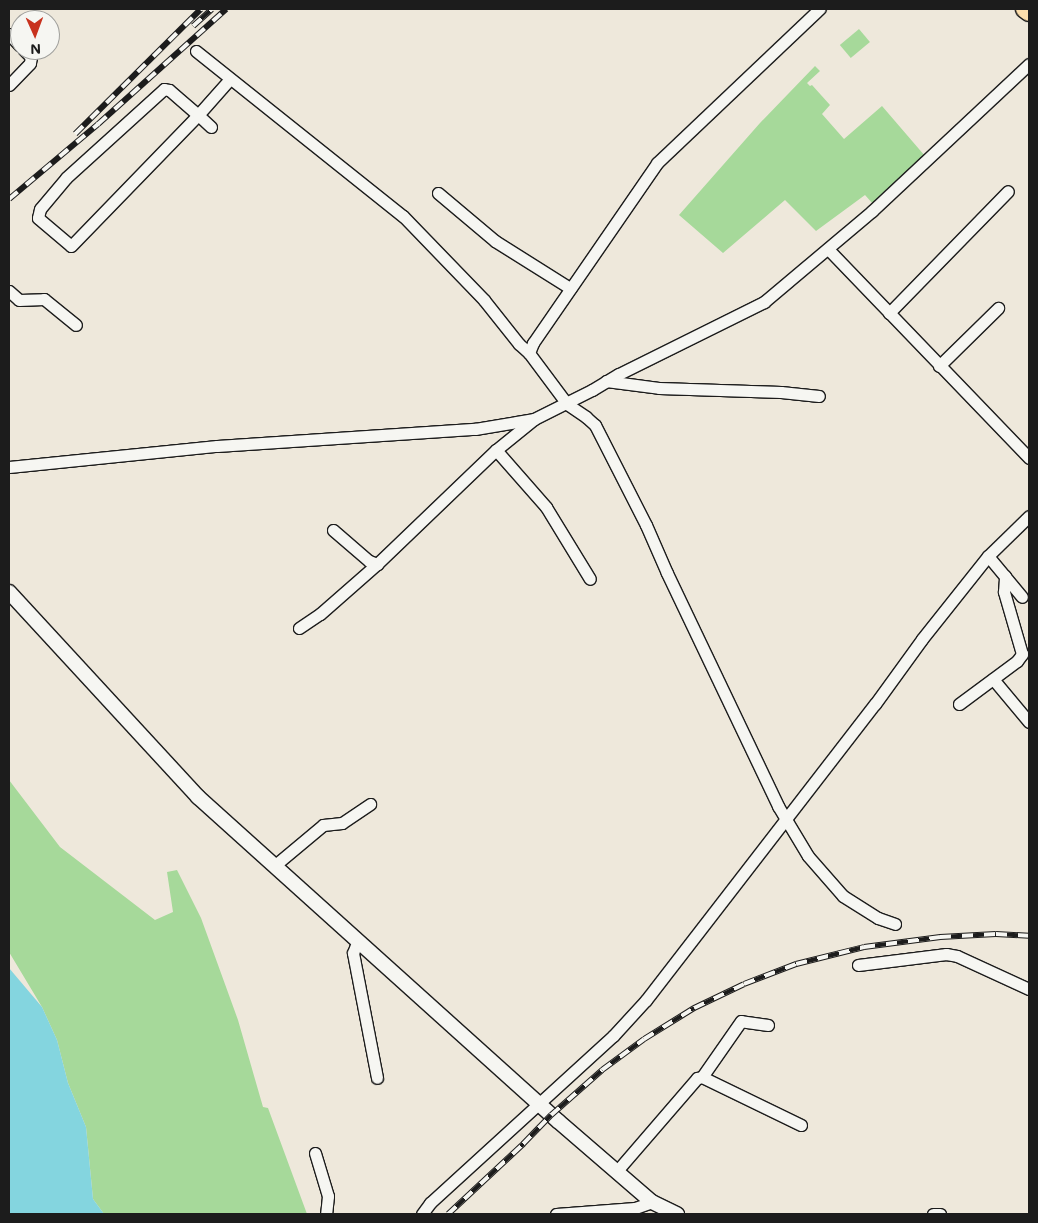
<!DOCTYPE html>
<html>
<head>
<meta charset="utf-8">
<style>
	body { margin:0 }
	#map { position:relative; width:1038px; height:1223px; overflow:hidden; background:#eee8db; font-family:Mali,sans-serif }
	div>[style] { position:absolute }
	.green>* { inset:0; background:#a6d99a; transform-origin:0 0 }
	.water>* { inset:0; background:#84d5df }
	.roads { filter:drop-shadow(1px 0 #1c1c1c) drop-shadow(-1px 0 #1c1c1c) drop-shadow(0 1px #1c1c1c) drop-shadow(0 -1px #1c1c1c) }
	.minor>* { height:11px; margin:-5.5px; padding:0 5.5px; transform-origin:5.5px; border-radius:5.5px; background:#f6f6f2 }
	.tertiary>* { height:14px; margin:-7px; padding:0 7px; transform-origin:7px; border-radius:7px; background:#f6f6f2 }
	.trunk>* { height:18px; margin:-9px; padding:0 9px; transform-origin:9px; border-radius:9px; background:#fbddab }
	.rail>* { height:5.5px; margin-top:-2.75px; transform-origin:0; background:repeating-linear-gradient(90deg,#f6f6f2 0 11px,#1c1c1c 0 22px); box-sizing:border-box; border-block:1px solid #1c1c1c }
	span { translate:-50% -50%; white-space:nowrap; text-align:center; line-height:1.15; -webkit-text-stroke:4.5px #f6f6f2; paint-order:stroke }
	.frame { position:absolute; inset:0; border:10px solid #1c1c1c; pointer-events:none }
	.north { position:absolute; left:10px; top:10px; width:50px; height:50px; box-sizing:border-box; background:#f6f6f2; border:1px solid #9f9f9c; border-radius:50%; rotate:178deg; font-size:14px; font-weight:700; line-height:20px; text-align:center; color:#1c1c1c }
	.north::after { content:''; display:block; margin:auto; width:18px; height:22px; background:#c8321e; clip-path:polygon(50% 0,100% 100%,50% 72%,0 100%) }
</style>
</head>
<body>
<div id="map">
	<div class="green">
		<div style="left:859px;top:29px;width:17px;height:25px;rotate:50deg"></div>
		<div style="clip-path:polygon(815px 66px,820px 71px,807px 83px,810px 86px,812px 85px,830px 105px,822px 114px,844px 139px,882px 106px,925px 156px,873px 204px,865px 195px,816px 231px,785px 200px,723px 253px,679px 215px,760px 123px)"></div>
		<div style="clip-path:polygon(9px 780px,60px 847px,155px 920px,173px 912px,167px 872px,177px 870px,201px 918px,238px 1020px,263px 1107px,268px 1108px,307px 1214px,104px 1214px,93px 1199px,86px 1127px,68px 1083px,57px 1040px,42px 1007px,9px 952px)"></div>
	</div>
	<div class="water">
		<div style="clip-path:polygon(9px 968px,42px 1007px,57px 1040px,68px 1083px,86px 1127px,93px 1199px,104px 1214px,9px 1214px)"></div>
	</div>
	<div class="roads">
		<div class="minor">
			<div style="left:9px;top:34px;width:16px;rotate:47deg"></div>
			<div style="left:196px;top:51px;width:265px;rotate:38.6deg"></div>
			<div style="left:403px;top:216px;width:117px;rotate:46deg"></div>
			<div style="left:484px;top:300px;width:56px;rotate:51.5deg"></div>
			<div style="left:519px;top:344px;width:13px;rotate:42deg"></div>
			<div style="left:529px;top:353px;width:64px;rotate:53.3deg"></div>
			<div style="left:567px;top:404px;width:23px;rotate:34deg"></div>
			<div style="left:586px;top:417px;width:12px;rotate:42deg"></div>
			<div style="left:595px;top:425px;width:112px;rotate:63deg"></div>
			<div style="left:646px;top:525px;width:52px;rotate:66.4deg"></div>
			<div style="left:667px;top:573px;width:258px;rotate:64.5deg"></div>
			<div style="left:778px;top:806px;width:58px;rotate:59deg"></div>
			<div style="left:808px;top:856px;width:53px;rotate:48.8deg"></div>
			<div style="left:843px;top:896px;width:41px;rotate:32.2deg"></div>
			<div style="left:878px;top:918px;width:18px;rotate:19deg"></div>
			<div style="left:9px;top:85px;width:30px;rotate:-46deg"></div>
			<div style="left:30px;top:63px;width:6px;rotate:-81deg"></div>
			<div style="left:31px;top:57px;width:10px;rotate:-135deg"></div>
			<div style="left:211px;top:127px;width:18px;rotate:-137deg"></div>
			<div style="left:198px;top:115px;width:38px;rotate:-139deg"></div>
			<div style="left:169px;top:90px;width:5px;rotate:-169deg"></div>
			<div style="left:164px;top:89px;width:132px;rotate:137.8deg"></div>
			<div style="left:66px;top:178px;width:40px;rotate:130deg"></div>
			<div style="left:40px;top:209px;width:9px;rotate:103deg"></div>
			<div style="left:38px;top:218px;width:43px;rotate:40.3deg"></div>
			<div style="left:71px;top:246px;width:182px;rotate:-45.9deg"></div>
			<div style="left:198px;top:115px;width:47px;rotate:-48.5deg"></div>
			<div style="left:438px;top:193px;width:75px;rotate:40.1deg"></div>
			<div style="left:495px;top:241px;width:89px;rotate:32.1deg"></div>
			<div style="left:828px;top:249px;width:290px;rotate:46.1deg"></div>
			<div style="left:9px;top:291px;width:13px;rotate:42deg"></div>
			<div style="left:19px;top:300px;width:25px;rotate:-2deg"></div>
			<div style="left:44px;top:299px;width:41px;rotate:39.1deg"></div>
			<div style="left:889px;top:313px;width:170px;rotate:-45.7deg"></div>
			<div style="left:529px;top:353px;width:11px;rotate:-68deg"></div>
			<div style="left:533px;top:343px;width:219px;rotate:-55.4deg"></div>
			<div style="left:657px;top:163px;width:224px;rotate:-43.5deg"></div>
			<div style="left:939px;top:366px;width:83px;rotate:-44.5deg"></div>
			<div style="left:606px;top:381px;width:53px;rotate:7.5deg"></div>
			<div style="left:659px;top:388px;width:122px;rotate:1.9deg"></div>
			<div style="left:781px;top:392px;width:38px;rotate:6deg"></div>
			<div style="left:496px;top:450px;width:76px;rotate:48.7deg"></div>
			<div style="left:546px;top:507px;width:84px;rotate:58.6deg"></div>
			<div style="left:9px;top:467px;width:209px;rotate:-5.8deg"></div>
			<div style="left:217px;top:446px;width:259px;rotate:-3.8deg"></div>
			<div style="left:475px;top:429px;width:60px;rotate:-9.6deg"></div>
			<div style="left:534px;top:419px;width:65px;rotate:-26.6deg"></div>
			<div style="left:592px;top:390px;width:31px;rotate:-31deg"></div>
			<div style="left:619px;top:374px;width:162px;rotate:-26.4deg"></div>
			<div style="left:764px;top:302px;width:141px;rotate:-40.1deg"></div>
			<div style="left:872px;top:211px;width:215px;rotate:-43.1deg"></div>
			<div style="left:333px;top:530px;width:48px;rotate:40.7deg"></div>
			<div style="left:369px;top:561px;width:9px;rotate:21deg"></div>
			<div style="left:988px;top:556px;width:53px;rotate:50.3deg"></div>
			<div style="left:299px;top:628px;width:25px;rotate:-34deg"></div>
			<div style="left:320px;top:614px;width:76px;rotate:-41.3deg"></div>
			<div style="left:377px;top:564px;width:165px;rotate:-43.8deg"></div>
			<div style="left:496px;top:450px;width:48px;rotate:-39deg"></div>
			<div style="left:993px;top:679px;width:56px;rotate:50.1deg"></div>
			<div style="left:959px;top:704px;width:72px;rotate:-36.6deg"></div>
			<div style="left:1017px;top:661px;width:9px;rotate:-54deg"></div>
			<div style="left:1022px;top:654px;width:65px;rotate:-106.2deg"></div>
			<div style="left:1004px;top:592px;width:16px;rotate:-86deg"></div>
			<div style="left:274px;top:866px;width:64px;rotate:-39.9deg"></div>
			<div style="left:323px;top:825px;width:19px;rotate:-6deg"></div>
			<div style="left:342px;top:823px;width:34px;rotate:-34deg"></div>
			<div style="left:358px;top:940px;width:14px;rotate:111deg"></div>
			<div style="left:353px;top:953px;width:127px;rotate:79.1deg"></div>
			<div style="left:858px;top:965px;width:89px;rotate:-7.1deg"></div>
			<div style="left:946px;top:954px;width:11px;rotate:10deg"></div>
			<div style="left:957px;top:956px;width:79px;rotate:24.6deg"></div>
			<div style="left:768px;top:1025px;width:27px;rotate:-172deg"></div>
			<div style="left:741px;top:1021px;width:68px;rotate:124.9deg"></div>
			<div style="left:702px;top:1077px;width:110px;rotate:25.9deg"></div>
			<div style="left:315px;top:1153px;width:45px;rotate:73.2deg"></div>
			<div style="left:328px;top:1196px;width:18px;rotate:96deg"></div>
			<div style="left:616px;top:1172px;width:124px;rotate:-49.2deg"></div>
			<div style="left:697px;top:1078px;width:5px;rotate:-11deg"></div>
			<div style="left:422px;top:1214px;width:14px;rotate:-54deg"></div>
			<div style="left:430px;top:1203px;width:248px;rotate:-42.4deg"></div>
			<div style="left:613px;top:1036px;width:49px;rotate:-47.5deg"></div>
			<div style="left:646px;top:1000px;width:374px;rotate:-52.3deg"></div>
			<div style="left:875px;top:704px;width:80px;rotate:-54.1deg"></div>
			<div style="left:922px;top:639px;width:106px;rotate:-51.5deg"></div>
			<div style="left:988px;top:556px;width:57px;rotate:-44.3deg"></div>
			<div style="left:556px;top:1214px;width:79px;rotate:-4.3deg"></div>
			<div style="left:635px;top:1208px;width:18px;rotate:-19deg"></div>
			<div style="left:933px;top:1214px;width:7px"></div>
		</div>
		<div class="tertiary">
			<div style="left:9px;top:592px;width:279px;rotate:47.3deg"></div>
			<div style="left:198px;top:797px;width:484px;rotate:42deg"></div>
			<div style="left:558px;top:1121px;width:124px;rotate:40.8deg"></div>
			<div style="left:652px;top:1202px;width:28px;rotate:26deg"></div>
		</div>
		<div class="trunk">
			<div style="left:1025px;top:9px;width:5px;rotate:37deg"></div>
		</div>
	</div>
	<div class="rail">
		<div style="left:193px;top:26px;width:25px;rotate:-42deg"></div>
		<div style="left:75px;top:134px;width:177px;rotate:-44.8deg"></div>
		<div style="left:9px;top:199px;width:116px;rotate:-40.1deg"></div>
		<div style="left:98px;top:124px;width:172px;rotate:-41.9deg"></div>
		<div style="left:448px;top:1214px;width:103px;rotate:-43deg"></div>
		<div style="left:523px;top:1144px;width:40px;rotate:-46deg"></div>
		<div style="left:551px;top:1115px;width:68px;rotate:-41.4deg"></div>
		<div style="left:602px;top:1070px;width:52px;rotate:-36.4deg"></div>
		<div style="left:644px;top:1039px;width:59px;rotate:-31.8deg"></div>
		<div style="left:694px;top:1008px;width:55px;rotate:-25.6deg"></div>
		<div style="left:744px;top:984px;width:56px;rotate:-21deg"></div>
		<div style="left:796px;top:964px;width:70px;rotate:-14deg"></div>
		<div style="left:864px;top:947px;width:77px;rotate:-7.5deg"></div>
		<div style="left:940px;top:937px;width:56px;rotate:-3.1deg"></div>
		<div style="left:996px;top:934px;width:33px;rotate:3deg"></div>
	</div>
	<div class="frame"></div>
	<div class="north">N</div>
</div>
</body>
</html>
